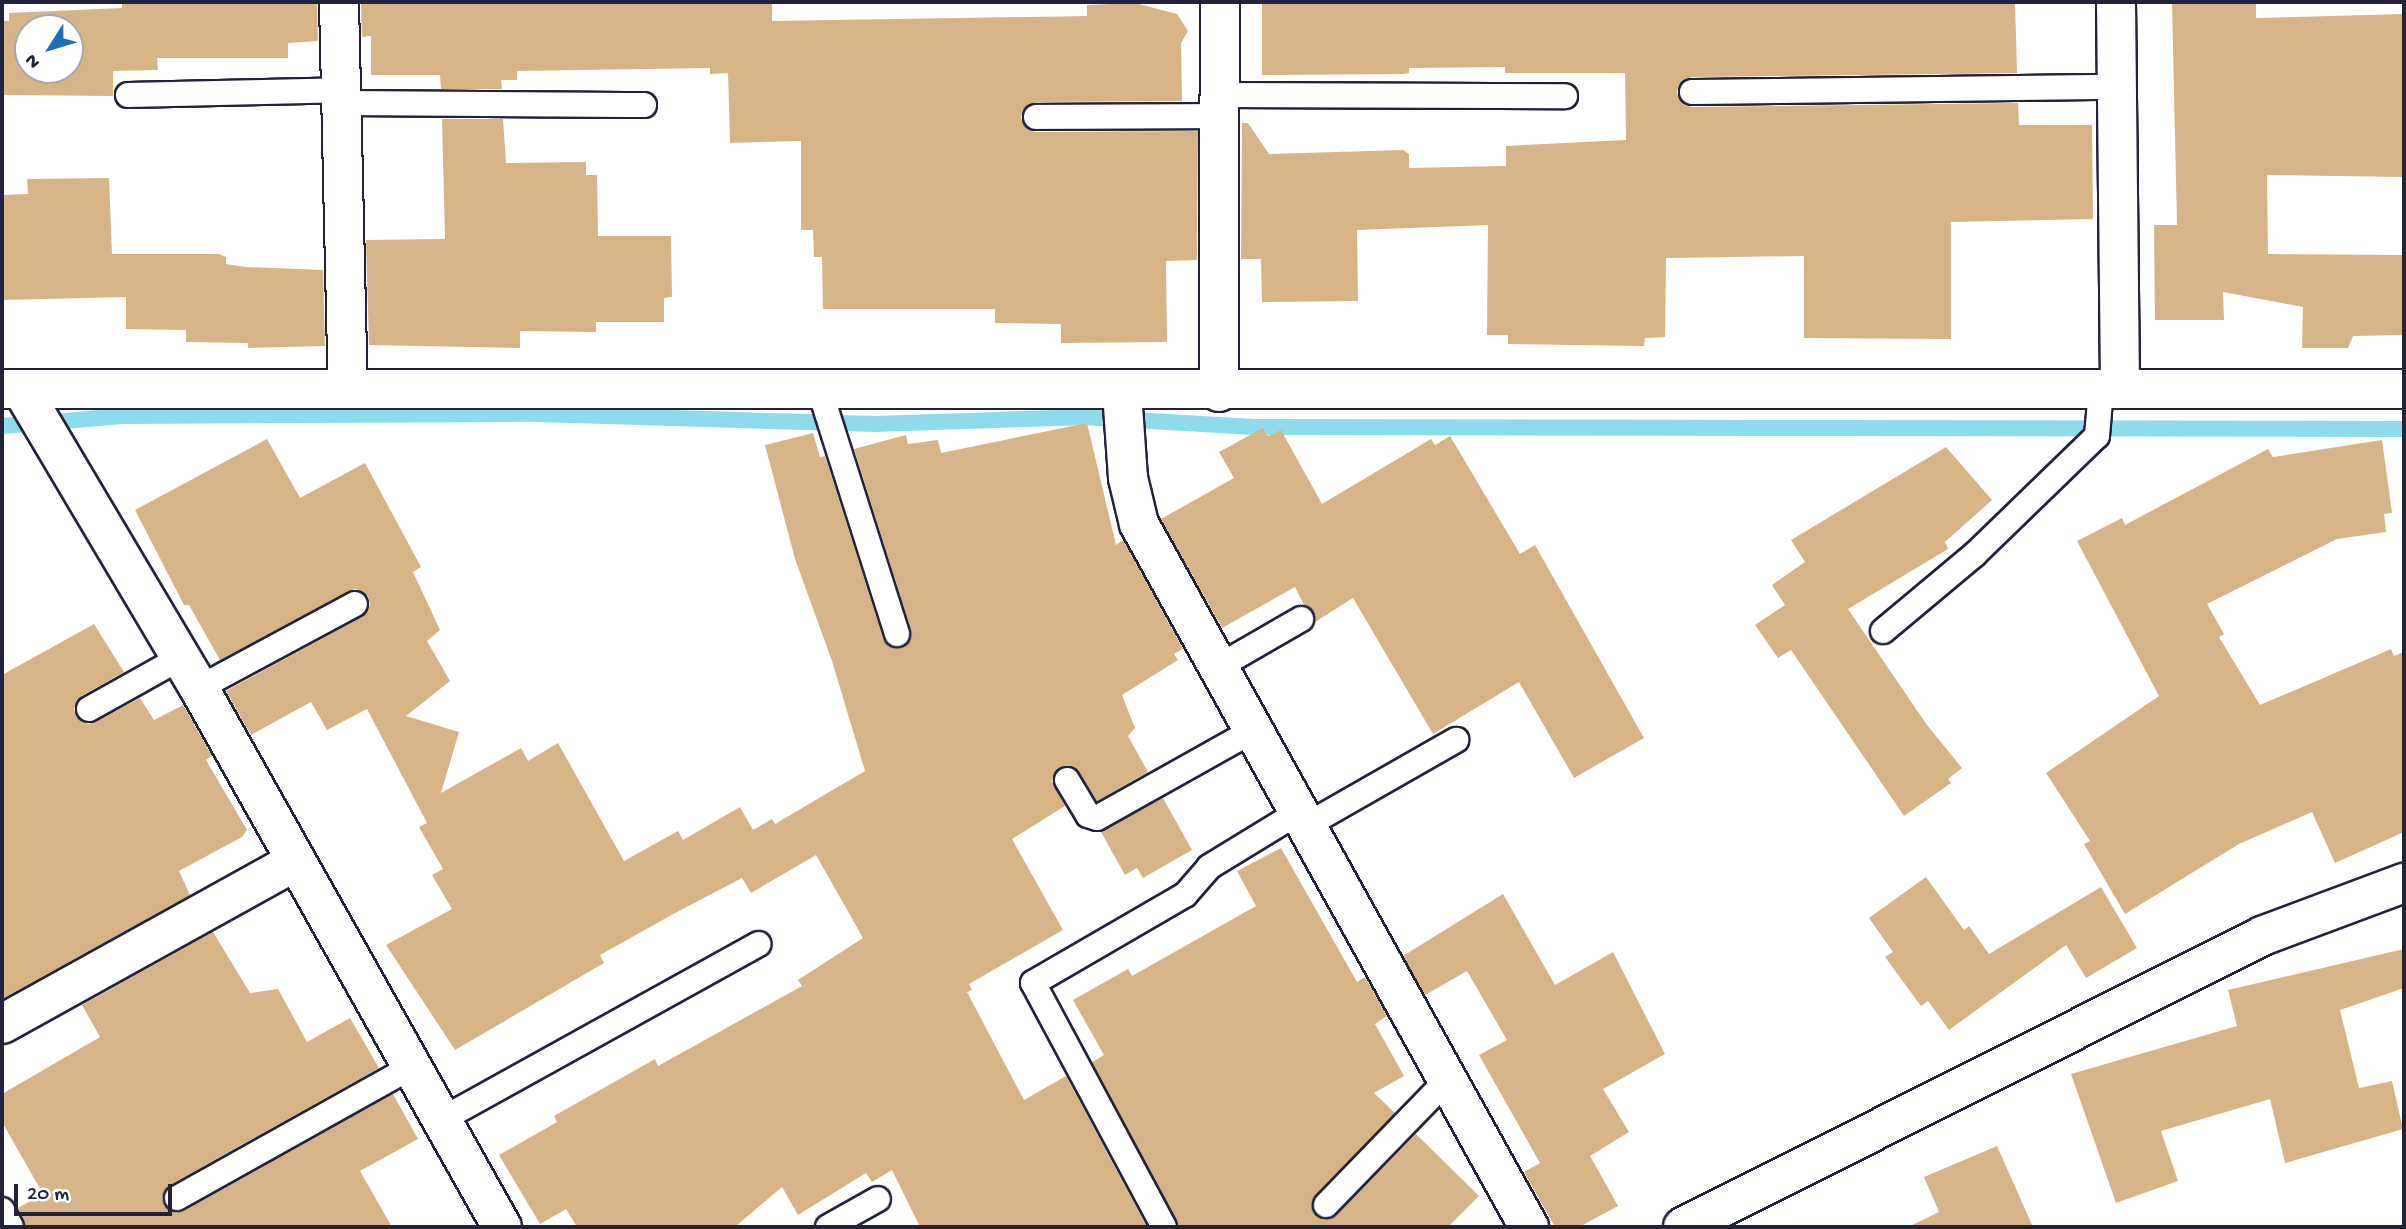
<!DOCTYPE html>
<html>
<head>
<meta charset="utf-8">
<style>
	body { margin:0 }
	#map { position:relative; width:2406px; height:1229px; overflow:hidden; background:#fff; font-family:"Gochi Hand",sans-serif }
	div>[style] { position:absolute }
	.stream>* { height:16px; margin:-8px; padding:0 8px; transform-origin:8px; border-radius:8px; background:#8edbed }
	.building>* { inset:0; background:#d6b488 }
	.roads { filter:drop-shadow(2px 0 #22223b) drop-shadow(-2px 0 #22223b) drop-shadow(0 2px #22223b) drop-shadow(0 -2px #22223b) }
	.service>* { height:24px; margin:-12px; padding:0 12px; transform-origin:12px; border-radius:12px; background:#fff }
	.minor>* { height:38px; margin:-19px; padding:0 19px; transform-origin:19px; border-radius:19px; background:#fff }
	.tertiary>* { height:38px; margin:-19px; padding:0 19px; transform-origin:19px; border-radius:19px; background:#fff }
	span { translate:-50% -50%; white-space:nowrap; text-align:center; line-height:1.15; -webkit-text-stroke:6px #fff; paint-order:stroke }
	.frame { position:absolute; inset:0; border:4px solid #22223b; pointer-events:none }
	.north { position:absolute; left:14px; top:14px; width:70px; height:70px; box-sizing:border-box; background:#fff; border:2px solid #a7a7b1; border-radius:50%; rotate:233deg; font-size:19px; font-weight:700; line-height:28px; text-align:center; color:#22223b }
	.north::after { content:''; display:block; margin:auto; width:24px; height:32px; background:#1f6fb2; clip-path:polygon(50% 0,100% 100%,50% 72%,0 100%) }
	.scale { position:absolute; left:14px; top:1184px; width:158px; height:32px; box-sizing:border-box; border:4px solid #22223b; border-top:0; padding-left:9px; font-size:21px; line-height:24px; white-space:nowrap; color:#22223b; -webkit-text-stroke:5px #fff; paint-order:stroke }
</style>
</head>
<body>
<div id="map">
	<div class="stream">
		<div style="left:2px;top:426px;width:122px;rotate:-4.7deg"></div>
		<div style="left:124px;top:416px;width:414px;rotate:-0.3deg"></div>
		<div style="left:538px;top:414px;width:337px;rotate:1.7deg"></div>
		<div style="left:875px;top:424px;width:206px;rotate:-1.9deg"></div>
		<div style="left:1081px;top:417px;width:173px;rotate:3.3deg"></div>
		<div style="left:1254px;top:427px;width:1150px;rotate:0.1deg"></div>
	</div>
	<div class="building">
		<div style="clip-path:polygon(evenodd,122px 2px,317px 2px,318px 41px,288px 43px,288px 58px,157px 58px,158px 70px,113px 71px,113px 96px,2px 95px,2px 21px,9px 21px,9px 13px,122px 8px,122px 2px,28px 28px,70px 28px,70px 70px,28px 70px,28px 28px)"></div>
		<div style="clip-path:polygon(361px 2px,772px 2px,772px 21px,1087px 16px,1087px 5px,1135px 3px,1177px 14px,1188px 31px,1181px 43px,1182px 101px,1036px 102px,1023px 109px,1021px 118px,1028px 130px,1036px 132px,1198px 131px,1197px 260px,1166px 261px,1167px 342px,1061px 343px,1061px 324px,995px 323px,995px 309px,823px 309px,822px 257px,814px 257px,813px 230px,801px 230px,801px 141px,730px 143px,728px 73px,710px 74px,710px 68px,517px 71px,517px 80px,501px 80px,502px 89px,441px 89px,440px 75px,371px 75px,371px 36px,362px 37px)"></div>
		<div style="clip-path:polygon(1262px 2px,2015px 2px,2017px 73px,1692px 77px,1679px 84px,1677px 93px,1684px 105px,1692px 107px,2018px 103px,2019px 125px,2092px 125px,2093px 219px,1951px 222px,1951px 339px,1804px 338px,1804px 256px,1666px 258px,1665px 337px,1645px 338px,1644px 346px,1508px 344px,1508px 335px,1487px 335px,1488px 225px,1357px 230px,1358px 301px,1262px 302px,1261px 259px,1241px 259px,1242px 123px,1248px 123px,1269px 154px,1403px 150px,1409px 154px,1409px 168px,1506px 166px,1506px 146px,1626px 140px,1625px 73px,1505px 73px,1505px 67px,1409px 68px,1409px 73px,1403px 74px,1262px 75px)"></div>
		<div style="clip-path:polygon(2172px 2px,2256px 2px,2256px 18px,2404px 14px,2404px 177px,2267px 175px,2268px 254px,2404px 255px,2404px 335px,2353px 336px,2348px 348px,2302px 348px,2303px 307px,2223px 292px,2224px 320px,2155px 320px,2154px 225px,2177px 225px)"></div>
		<div style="clip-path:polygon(442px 119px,503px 119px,506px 163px,586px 162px,586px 175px,597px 175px,598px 236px,671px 236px,672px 297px,664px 298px,664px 322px,596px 322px,596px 332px,520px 331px,520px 348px,369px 345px,366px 240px,445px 239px)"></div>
		<div style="clip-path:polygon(109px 178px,112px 254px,219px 254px,226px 257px,226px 264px,245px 267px,323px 270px,325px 346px,248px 348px,248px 343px,186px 342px,186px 330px,126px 329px,126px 297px,2px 300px,2px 195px,28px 194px,27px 179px)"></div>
		<div style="clip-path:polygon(1087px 423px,1116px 545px,1123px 540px,1183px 649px,1174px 654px,1178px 660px,1122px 695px,1135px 728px,1128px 736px,1148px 772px,1097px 801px,1075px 767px,1060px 767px,1052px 781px,1065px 806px,1012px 839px,1063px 930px,969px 984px,972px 990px,967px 992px,1024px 1100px,1066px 1076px,1147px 1227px,920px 1227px,892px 1170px,872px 1182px,866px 1173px,798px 1215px,782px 1187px,735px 1227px,577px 1227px,566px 1209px,540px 1224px,499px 1155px,557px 1122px,554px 1116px,655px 1059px,658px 1066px,802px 986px,798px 980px,863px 938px,816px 855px,751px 893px,742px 878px,677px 912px,600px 955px,604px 963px,455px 1050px,386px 945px,452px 909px,432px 875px,443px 869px,419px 827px,427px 823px,367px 709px,327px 730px,311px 702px,251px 735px,226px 691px,362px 617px,370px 605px,368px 596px,356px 589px,348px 591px,220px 660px,189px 605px,184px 605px,135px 510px,267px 439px,300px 498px,365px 463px,421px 567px,413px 572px,440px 630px,427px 641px,450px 681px,406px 716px,459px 732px,441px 793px,521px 748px,528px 761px,558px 743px,624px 861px,678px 831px,683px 840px,740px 807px,753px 830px,772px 819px,775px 824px,865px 771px,832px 661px,795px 559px,765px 445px,813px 433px,820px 457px,825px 456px,883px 638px,888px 645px,901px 648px,908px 643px,911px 630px,854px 449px,906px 435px,908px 444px,938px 440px,941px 453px)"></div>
		<div style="clip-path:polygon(1263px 428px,1268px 436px,1281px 430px,1322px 504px,1431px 439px,1435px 445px,1450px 436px,1520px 554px,1535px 545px,1644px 738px,1574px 778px,1519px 682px,1433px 734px,1353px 598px,1315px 622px,1313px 611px,1304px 605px,1295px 587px,1222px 628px,1161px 519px,1234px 478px,1219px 452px)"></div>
		<div style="clip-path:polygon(2382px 440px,2392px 513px,2384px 514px,2386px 532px,2337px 539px,2207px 604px,2224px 634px,2219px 637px,2260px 705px,2391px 649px,2394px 656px,2404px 652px,2404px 832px,2335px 863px,2312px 812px,2239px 844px,2125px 914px,2084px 844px,2090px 841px,2046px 773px,2159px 696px,2077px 541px,2122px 518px,2125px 525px,2268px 449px,2273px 457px)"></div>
		<div style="clip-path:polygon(1946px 447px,1992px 500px,1945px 542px,1948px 549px,1848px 609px,1927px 725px,1962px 768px,1948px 779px,1951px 783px,1904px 816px,1791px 650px,1778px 658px,1755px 625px,1785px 605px,1772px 585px,1805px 562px,1791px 540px)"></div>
		<div style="clip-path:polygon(94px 624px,124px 672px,81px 696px,74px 708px,76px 717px,88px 724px,96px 722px,140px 698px,154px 720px,183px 705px,212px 756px,206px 760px,247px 830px,242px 837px,179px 871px,190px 895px,2px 999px,2px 675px)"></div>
		<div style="clip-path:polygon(1163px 798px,1192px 850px,1143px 878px,1137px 868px,1125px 875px,1101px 832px)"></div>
		<div style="clip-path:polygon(1281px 848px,1357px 982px,1365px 977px,1387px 1016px,1375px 1024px,1404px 1076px,1374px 1093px,1395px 1113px,1315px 1195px,1312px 1210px,1323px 1220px,1336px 1216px,1416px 1134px,1479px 1196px,1448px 1227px,1179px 1227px,1092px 1062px,1104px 1055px,1073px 1000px,1128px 969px,1132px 976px,1256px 906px,1237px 871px)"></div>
		<div style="clip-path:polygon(1926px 877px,1964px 930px,1969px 926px,1989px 954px,2101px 887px,2137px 948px,2086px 978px,2066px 945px,1949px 1030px,1928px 1001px,1921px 1006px,1885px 957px,1893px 952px,1869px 918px)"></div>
		<div style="clip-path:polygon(1503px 894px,1555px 985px,1613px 952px,1665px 1054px,1603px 1089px,1629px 1132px,1590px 1156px,1618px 1206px,1579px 1227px,1555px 1227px,1524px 1172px,1540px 1163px,1479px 1055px,1507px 1040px,1467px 971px,1425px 995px,1403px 956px)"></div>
		<div style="clip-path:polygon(213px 932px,250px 993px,278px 989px,307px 1042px,350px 1018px,379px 1068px,170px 1185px,162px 1197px,164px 1206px,176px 1213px,184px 1211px,393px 1094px,418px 1139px,360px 1171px,392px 1227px,26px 1227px,18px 1208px,43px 1194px,2px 1122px,2px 1094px,100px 1037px,82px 1005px)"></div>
		<div style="clip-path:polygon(2404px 949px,2404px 988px,2340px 1010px,2359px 1088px,2392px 1081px,2403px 1129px,2285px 1163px,2270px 1099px,2161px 1131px,2178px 1181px,2116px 1203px,2071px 1074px,2237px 1026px,2228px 990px)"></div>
		<div style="clip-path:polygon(1997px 1146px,2033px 1227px,1908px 1227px,1939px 1212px,1924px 1177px)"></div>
	</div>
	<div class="roads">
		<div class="service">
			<div style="left:1692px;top:92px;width:425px;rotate:-0.7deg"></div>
			<div style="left:128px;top:95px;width:214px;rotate:-1.3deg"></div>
			<div style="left:1220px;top:95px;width:345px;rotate:0.2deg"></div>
			<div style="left:343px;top:103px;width:301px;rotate:0.4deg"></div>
			<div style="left:1036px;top:117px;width:184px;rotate:-0.3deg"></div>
			<div style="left:820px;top:391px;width:255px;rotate:72.4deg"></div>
			<div style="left:1883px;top:631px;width:119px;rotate:-39.9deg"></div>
			<div style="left:1974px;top:555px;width:171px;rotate:-44.1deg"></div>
			<div style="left:2097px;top:436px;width:47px;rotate:-85.1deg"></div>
			<div style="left:1218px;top:667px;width:96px;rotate:-30deg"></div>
			<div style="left:199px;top:688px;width:177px;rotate:-28.3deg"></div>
			<div style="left:89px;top:709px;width:107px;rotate:-29.2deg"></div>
			<div style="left:1067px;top:780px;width:41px;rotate:59deg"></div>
			<div style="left:1088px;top:815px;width:9px;rotate:18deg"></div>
			<div style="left:1097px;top:818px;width:180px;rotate:-29.3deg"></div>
			<div style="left:1307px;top:825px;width:172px;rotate:-29.7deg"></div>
			<div style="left:441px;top:1120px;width:363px;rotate:-29deg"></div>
			<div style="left:177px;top:1198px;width:267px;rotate:-29.2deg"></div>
			<div style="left:1326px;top:1205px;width:178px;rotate:-45.9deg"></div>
			<div style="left:2px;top:1210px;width:19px;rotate:62deg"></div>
			<div style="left:828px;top:1227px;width:57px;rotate:-29.2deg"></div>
			<div style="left:1164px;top:1227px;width:277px;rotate:-118.2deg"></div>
			<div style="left:1033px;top:983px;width:176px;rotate:-30.1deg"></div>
			<div style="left:1185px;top:895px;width:37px;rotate:-49deg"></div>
			<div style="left:1209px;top:867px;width:105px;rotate:-31.4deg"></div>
		</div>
		<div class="minor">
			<div style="left:339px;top:2px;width:386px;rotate:88.7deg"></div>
			<div style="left:2116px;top:2px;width:387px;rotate:89.4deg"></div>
			<div style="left:22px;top:390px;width:347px;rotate:59.3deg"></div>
			<div style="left:199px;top:688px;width:618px;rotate:60.66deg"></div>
			<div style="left:1122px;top:392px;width:86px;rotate:86deg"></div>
			<div style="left:1128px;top:478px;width:47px;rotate:76.6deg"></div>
			<div style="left:1139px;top:524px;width:804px;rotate:60.98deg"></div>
			<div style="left:1219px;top:392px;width:390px;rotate:-89.9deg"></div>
			<div style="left:2px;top:1024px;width:336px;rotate:-29deg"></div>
		</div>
		<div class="tertiary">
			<div style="left:2px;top:389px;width:2402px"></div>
			<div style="left:1683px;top:1227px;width:648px;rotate:-26.68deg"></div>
			<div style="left:2262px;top:936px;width:152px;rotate:-20.5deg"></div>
		</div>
	</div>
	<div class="frame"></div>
	<div class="north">N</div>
	<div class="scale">20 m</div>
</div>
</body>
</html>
